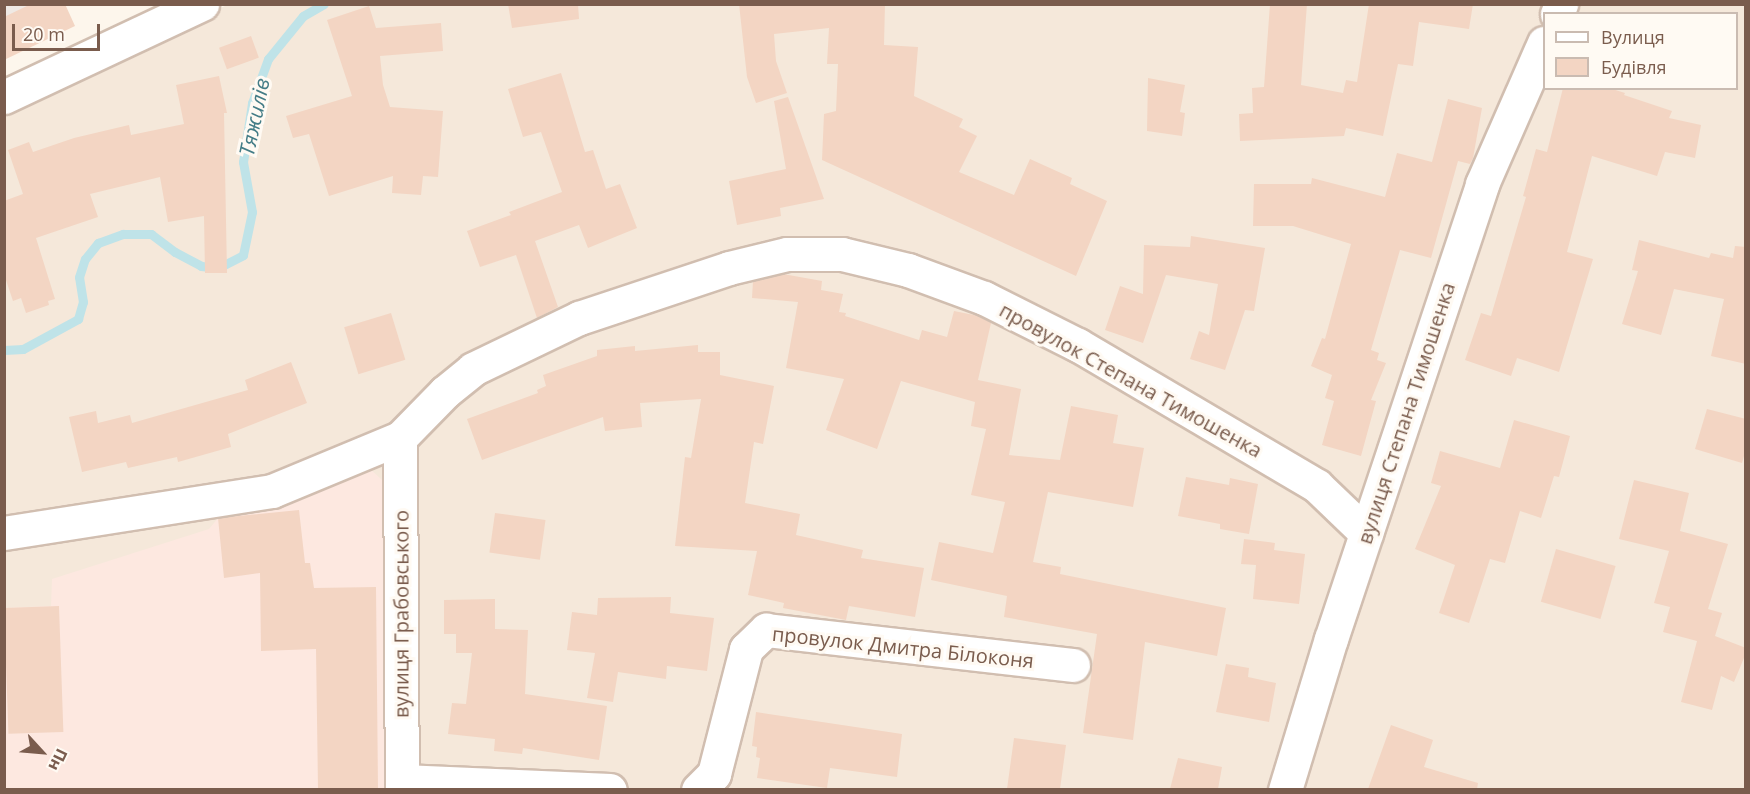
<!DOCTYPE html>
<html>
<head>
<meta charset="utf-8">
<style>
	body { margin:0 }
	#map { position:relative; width:1750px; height:794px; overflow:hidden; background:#fdf6ec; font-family:"Open Sans",sans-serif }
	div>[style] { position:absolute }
	.residential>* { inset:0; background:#f5e8da }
	.commercial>* { inset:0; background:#fde8e0 }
	.industrial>* { inset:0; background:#efe9e4 }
	.stream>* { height:9px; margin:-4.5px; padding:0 4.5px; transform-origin:4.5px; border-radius:4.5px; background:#bfe3e8 }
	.building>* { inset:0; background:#f3d5c3; transform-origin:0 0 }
	.roads { filter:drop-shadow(2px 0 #d1beb0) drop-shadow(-2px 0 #d1beb0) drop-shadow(0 2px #d1beb0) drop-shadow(0 -2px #d1beb0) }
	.minor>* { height:33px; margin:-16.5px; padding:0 16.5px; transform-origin:16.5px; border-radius:16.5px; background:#fff }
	span { translate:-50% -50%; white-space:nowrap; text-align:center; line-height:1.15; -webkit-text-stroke:6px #fffaf3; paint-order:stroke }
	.street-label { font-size:20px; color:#7a5c4d }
	.water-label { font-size:21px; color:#437c86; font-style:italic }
	.frame { position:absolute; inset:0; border:6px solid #7a5c4d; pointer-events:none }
	.legend { position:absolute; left:1543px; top:12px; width:195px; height:78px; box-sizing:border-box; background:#fffaf3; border:2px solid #cabbb1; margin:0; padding:8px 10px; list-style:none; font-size:18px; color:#7a5c4d }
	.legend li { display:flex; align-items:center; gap:12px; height:30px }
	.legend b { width:30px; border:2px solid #cabbb1 }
	.north { position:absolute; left:12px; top:722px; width:60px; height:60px; -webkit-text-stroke:4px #fffaf3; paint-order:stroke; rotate:116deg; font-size:16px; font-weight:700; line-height:24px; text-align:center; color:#7a5c4d }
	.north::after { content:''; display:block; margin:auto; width:21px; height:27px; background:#7a5c4d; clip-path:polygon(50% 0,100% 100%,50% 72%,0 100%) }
	.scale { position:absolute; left:12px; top:24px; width:88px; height:27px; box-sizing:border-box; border:3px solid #7a5c4d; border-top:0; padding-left:8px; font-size:18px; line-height:21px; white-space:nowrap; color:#7a5c4d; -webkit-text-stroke:4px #fffaf3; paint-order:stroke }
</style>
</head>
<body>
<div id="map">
	<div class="residential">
		<div style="clip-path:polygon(evenodd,227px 5px,1745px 5px,1745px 789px,5px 790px,5px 110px,227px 5px,1544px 14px,1736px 14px,1736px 88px,1544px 88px,1544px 14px)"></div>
	</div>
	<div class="commercial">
		<div style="clip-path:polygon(369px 468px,382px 480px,387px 789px,5px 789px,4px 608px,51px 606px,52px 579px,209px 529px,229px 505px)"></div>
	</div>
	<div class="industrial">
		<div style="clip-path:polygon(5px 4px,54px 5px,5px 28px)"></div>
	</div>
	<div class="stream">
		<div style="left:4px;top:350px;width:19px;rotate:-3deg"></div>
		<div style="left:23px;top:349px;width:63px;rotate:-28.6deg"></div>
		<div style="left:78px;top:319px;width:18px;rotate:-74deg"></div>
		<div style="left:83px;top:302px;width:25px;rotate:-99deg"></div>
		<div style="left:79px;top:277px;width:19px;rotate:-72deg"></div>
		<div style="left:85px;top:259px;width:21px;rotate:-51deg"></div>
		<div style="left:98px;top:243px;width:27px;rotate:-20deg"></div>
		<div style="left:123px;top:234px;width:28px"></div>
		<div style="left:151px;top:234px;width:30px;rotate:37deg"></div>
		<div style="left:175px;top:252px;width:30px;rotate:28deg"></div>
		<div style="left:201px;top:266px;width:17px;rotate:7deg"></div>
		<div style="left:218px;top:268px;width:28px;rotate:-27deg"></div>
		<div style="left:243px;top:255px;width:44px;rotate:-78.2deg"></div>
		<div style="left:252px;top:212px;width:51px;rotate:-100.2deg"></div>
		<div style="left:243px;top:162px;width:60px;rotate:-81.3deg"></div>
		<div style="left:252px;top:103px;width:47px;rotate:-70deg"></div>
		<div style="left:268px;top:59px;width:55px;rotate:-50.9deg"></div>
		<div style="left:303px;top:16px;width:24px;rotate:-30deg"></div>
	</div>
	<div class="building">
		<div style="clip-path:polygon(31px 4px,65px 4px,75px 26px,4px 60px,4px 17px)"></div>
		<div style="clip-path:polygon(508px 4px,578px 4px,579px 19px,512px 28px)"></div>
		<div style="clip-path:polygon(739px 4px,885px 4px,884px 45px,918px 47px,914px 96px,963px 119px,959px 127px,977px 136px,959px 172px,1014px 195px,1030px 159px,1072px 178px,1070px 184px,1107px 201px,1076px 276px,822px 160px,824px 114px,836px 111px,838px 64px,827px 64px,829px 28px,774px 34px,776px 61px,787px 93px,756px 103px,747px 77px)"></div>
		<div style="clip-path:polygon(1270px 4px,1307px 4px,1301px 85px,1343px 93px,1346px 80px,1357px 82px,1369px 4px,1473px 4px,1469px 29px,1419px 22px,1413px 66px,1398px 64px,1383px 136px,1346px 128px,1344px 136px,1240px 141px,1239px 114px,1253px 113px,1252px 88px,1264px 87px)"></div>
		<div style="clip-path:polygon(369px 6px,376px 28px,441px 23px,443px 51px,380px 56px,383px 85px,390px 107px,443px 111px,438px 177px,423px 176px,421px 195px,392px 193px,393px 176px,329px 196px,309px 134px,293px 138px,286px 116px,352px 96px,327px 20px)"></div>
		<div style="left:251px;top:36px;width:23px;height:34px;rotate:70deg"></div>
		<div style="clip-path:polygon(561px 73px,585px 152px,593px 150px,606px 189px,620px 184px,637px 228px,588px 248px,579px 225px,535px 241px,558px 307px,537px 318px,516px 255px,480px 267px,467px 231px,511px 215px,509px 212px,562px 192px,541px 132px,523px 137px,508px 89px)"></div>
		<div style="clip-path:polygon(219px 76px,227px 113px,224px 113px,227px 273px,205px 273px,204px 216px,168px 222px,160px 177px,90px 194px,98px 217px,36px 238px,55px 299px,48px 301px,49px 305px,26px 313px,21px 298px,13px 301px,4px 274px,4px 201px,23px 194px,8px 150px,29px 142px,33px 152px,74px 138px,129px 125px,131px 135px,184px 124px,176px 85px)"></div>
		<div style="clip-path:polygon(1148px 78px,1185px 85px,1180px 112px,1185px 113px,1182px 136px,1147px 131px)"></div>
		<div style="clip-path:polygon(1563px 88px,1609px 88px,1625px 93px,1624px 95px,1672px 111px,1669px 118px,1701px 125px,1695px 158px,1665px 152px,1657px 176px,1592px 156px,1567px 252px,1593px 259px,1559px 372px,1517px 358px,1511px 376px,1465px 360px,1481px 313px,1491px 316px,1526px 197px,1523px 196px,1536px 149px,1547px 152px)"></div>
		<div style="clip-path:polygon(788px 97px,824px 199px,780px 208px,781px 216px,737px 225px,729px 181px,786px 169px,774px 101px)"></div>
		<div style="clip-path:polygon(1448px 99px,1482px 108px,1473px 158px,1470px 164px,1458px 161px,1431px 258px,1400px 250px,1371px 350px,1379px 353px,1377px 360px,1386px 363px,1371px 400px,1376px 401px,1361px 456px,1322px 445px,1334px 401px,1325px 398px,1332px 375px,1311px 366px,1322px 338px,1325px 339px,1351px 244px,1293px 226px,1253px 226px,1254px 184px,1311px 184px,1312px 178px,1385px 197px,1397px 153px,1432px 162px)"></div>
		<div style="clip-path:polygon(1191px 236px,1265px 248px,1254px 311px,1245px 310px,1225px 370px,1190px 359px,1199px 331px,1209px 335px,1218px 284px,1166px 275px,1143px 343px,1105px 330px,1120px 286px,1143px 294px,1144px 245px,1190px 247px)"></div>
		<div style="clip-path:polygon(1639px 240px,1709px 258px,1711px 253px,1733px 258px,1735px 246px,1746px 247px,1746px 364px,1711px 356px,1724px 299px,1674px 289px,1661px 335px,1622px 324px,1638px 271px,1632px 270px)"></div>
		<div style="clip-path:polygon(783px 274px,822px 281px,821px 290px,843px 294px,839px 312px,846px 313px,845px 316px,919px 340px,922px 330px,947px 337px,954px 311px,979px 316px,991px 323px,978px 380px,1021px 389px,1009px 455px,1060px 460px,1071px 406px,1118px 415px,1113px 443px,1144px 448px,1133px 507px,1048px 492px,1033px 562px,1061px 567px,1060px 574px,1226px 608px,1217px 656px,1145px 642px,1133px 740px,1083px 733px,1097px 634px,1004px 617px,1007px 596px,931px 580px,939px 542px,993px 553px,1005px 502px,971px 495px,986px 429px,971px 426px,975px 402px,901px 381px,877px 449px,826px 430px,844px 379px,786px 368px,798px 302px,752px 298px,753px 281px)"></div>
		<div style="left:391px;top:313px;width:49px;height:49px;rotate:73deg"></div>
		<div style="clip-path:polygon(698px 345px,698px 352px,720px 352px,720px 375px,774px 386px,763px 444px,754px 442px,745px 503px,800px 514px,796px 535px,863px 550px,861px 558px,924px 568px,915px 617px,849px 606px,846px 620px,783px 608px,784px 603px,748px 595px,757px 551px,675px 546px,685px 457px,691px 458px,701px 399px,640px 403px,642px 427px,605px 431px,603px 417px,482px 460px,467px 419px,538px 393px,537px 390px,546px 386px,543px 375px,597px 356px,597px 350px,635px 346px,635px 351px)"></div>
		<div style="clip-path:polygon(291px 362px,307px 403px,228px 434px,231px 447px,178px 462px,177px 457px,128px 468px,126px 462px,82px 472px,69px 417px,96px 411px,98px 423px,130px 415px,132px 423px,248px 390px,245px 380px)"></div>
		<div style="clip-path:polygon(1707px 409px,1746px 419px,1746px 449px,1742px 463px,1695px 449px)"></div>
		<div style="clip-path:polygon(1514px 420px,1570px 436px,1559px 477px,1554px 476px,1541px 518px,1520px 511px,1505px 563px,1490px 559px,1469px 623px,1439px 613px,1455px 565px,1415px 549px,1441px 486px,1431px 483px,1440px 451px,1500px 468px)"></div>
		<div style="clip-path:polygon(1186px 477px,1229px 485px,1230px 478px,1258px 484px,1249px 534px,1220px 529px,1220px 524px,1178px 516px)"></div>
		<div style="clip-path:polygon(1634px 480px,1689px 493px,1680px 531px,1728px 544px,1708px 609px,1722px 613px,1715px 636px,1746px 648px,1746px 653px,1734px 682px,1721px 676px,1712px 710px,1681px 702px,1697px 641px,1663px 632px,1670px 607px,1654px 603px,1669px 551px,1619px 539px)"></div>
		<div style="clip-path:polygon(299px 510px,305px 563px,310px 563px,314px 588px,376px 587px,378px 789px,318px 789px,316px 649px,261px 651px,260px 573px,224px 578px,218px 518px)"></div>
		<div style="left:495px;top:513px;width:51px;height:40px;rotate:8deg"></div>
		<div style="clip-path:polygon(1244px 539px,1275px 543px,1274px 550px,1305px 554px,1299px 604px,1253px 599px,1256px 565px,1241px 564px)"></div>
		<div style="left:1556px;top:549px;width:62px;height:55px;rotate:16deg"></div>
		<div style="clip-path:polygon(671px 597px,670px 613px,714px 618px,707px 671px,667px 666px,666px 679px,618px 672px,613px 702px,587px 698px,595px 653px,567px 650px,572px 612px,597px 615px,598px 598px)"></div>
		<div style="clip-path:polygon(495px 599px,495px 629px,528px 630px,525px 694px,607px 706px,599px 760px,523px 748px,522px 754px,494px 751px,495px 739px,448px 734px,452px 703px,466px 704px,472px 653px,456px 653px,456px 634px,444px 634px,444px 600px)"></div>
		<div style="left:59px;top:606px;width:126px;height:55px;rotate:88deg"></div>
		<div style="clip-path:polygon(1226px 664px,1249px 668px,1248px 677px,1276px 683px,1269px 722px,1216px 712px)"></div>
		<div style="clip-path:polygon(756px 712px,902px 734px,897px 777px,830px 768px,827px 788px,757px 778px,760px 758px,756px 757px,757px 747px,752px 746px)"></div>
		<div style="clip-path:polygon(1391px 725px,1433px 740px,1424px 767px,1478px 783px,1477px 789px,1368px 789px)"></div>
		<div style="clip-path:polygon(1014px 738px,1066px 745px,1060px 789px,1007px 789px)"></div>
		<div style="clip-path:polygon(1178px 758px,1222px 767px,1218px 789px,1170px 789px)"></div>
	</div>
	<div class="roads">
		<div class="minor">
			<div style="left:1557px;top:14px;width:11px;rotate:-68deg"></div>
			<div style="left:4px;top:97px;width:219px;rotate:-25.2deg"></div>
			<div style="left:400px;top:438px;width:352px;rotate:89.7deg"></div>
			<div style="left:4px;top:533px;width:271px;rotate:-8.9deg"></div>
			<div style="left:272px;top:491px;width:139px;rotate:-22.5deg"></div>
			<div style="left:400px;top:438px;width:64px;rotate:-45.6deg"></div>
			<div style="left:445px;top:392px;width:36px;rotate:-39deg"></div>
			<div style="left:473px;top:369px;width:118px;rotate:-25.7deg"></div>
			<div style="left:579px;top:318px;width:158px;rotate:-18.4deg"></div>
			<div style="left:729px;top:268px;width:60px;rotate:-13.6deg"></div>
			<div style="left:787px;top:254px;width:55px"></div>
			<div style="left:842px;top:254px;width:68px;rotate:13.6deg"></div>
			<div style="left:908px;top:270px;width:81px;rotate:20.2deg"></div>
			<div style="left:984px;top:298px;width:105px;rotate:26.6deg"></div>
			<div style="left:1078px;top:345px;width:277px;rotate:30.5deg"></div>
			<div style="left:1317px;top:486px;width:68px;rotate:43.8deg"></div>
			<div style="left:402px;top:781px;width:208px;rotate:2.5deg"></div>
			<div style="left:698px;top:790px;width:23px;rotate:-45deg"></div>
			<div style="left:714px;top:774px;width:129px;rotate:-75.6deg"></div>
			<div style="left:746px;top:649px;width:28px;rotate:-44deg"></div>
			<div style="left:766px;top:630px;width:309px;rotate:6.5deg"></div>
			<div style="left:1285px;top:790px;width:158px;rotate:-73.1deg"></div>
			<div style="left:1331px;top:639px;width:479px;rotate:-71.6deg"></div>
			<div style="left:1482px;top:184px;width:154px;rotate:-66.3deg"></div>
		</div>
	</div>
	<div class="street-label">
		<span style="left:1131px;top:380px;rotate:29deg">провулок Степана Тимошенка</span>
		<span style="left:1406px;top:413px;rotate:-72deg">вулиця Степана Тимошенка</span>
		<span style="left:401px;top:614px;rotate:-90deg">вулиця Грабовського</span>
		<span style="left:903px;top:647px;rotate:6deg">провулок Дмитра Білоконя</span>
	</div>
	<div class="water-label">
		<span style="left:254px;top:117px;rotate:-78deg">Тяжилів</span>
	</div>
	<div class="frame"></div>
	<ul class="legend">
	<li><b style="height:8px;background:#fff"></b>Вулиця</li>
	<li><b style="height:16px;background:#f3d5c3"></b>Будівля</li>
	</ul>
	<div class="north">Пн</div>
	<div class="scale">20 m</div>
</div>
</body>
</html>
